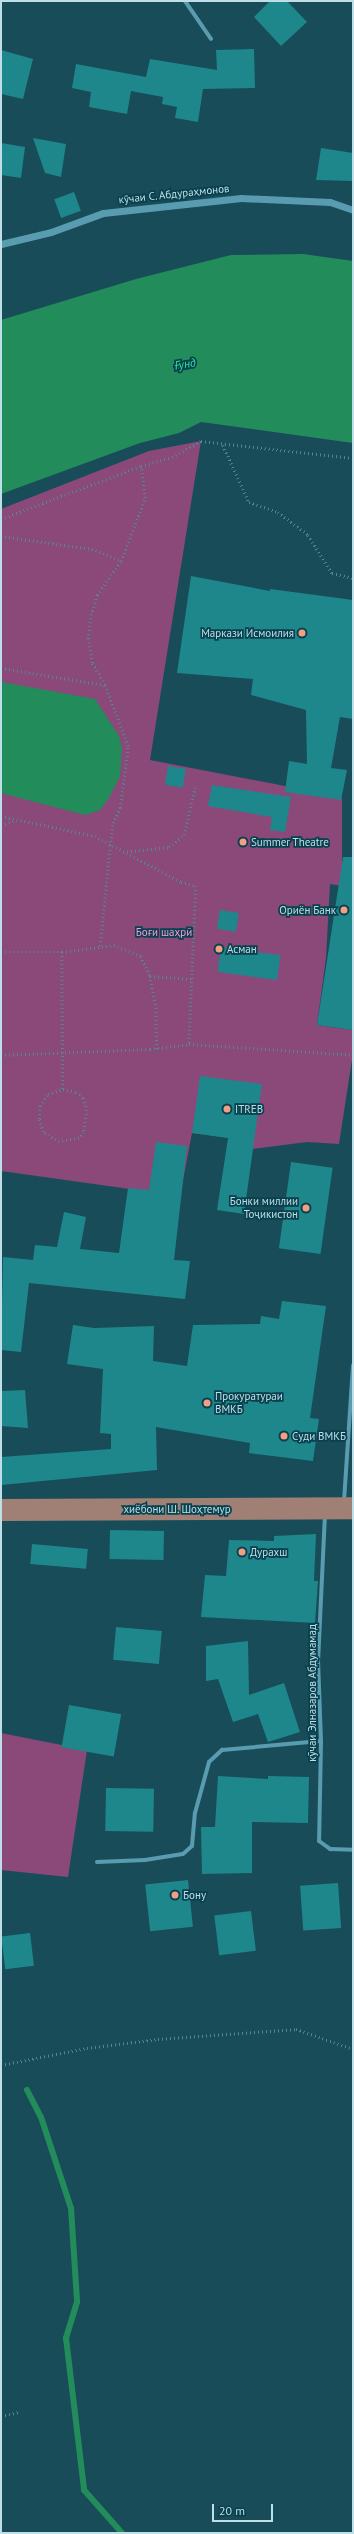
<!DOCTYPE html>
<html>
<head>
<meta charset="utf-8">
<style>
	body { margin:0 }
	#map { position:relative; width:354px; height:2534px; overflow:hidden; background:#184c59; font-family:"PT Sans",sans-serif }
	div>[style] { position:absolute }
	.green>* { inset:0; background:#8a4978 }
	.water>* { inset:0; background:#238c5b }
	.stream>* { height:6px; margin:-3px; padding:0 3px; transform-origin:3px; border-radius:3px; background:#238c5b }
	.building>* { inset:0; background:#1e878b; transform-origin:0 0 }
	.path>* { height:2.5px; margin-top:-1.25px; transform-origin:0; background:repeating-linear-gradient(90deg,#588490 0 1px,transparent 0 4px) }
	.minor>* { height:4px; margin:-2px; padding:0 2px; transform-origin:2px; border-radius:2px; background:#5a9caf }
	.tertiary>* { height:7px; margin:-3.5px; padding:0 3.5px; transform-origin:3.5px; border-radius:3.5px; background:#5a9caf }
	.primary>* { height:22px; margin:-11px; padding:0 11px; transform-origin:11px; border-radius:11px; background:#a08075 }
	.dots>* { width:11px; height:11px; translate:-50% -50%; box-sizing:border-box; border:2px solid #09414e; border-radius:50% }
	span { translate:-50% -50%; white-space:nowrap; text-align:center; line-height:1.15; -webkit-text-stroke:3.5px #09414e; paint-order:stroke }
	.street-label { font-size:11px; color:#bfdfe8 }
	.poi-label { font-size:11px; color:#bfdfe8 }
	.right { translate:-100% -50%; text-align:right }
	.left { translate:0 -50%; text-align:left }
	.park-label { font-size:11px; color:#f998de }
	.water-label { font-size:12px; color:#2de394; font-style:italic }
	.frame { position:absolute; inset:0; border:2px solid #bfdfe8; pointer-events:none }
	.scale { position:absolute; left:212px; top:2504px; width:61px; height:18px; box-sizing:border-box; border:2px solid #bfdfe8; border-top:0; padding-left:5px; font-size:12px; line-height:14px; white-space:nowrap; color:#bfdfe8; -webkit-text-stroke:3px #09414e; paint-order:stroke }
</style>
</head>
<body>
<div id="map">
	<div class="green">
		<div style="clip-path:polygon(201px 441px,150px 760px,342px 797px,342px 886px,330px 884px,326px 958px,317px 1025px,353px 1030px,353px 1053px,339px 1144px,307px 1142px,252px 1149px,253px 1141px,192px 1133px,180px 1196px,1px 1171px,1px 509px,149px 451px)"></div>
		<div style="clip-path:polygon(1px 1733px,87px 1750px,68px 1877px,1px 1870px)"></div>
	</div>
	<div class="water">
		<div style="clip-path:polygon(303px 254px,353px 261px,353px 443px,201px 422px,179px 433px,140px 443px,1px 494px,1px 320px,136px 279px,231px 255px)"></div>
		<div style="clip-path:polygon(1px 682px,95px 699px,119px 736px,122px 749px,120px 776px,109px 798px,100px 810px,85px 815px,1px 793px)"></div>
	</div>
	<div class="stream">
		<div style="left:27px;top:2090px;width:30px;rotate:63deg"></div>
		<div style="left:41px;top:2117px;width:96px;rotate:71.8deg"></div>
		<div style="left:71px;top:2208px;width:94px;rotate:86.3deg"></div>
		<div style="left:77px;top:2302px;width:38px;rotate:107deg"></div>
		<div style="left:66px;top:2338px;width:153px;rotate:83.2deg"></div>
		<div style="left:84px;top:2490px;width:57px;rotate:48.5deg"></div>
	</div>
	<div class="building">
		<div style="clip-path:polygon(270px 1px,287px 1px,307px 22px,281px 46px,254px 17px)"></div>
		<div style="clip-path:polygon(254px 49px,255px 88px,203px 89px,198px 122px,175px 118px,177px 107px,162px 104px,163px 97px,131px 91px,127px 114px,89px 107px,91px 92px,72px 88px,76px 64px,146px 77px,150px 59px,217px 70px,216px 50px)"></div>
		<div style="clip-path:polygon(1px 50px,33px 59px,23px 99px,1px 94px)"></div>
		<div style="clip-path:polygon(33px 138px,66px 144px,61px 177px,45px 173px)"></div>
		<div style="clip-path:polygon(1px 143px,25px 147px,21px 178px,1px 175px)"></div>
		<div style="clip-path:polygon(321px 148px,353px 153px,353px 181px,316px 180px)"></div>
		<div style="left:74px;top:192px;width:20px;height:21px;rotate:70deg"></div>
		<div style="clip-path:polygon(191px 576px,270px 591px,270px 589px,353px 600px,353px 719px,340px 717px,331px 768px,347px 770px,341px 800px,285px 792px,289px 761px,307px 764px,306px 710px,251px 695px,253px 679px,177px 673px)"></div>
		<div style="left:168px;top:766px;width:18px;height:19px;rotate:9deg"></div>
		<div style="clip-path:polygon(212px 785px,291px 797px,285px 832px,270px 830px,272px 817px,208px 806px)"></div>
		<div style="clip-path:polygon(343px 857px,353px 857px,353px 1030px,317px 1025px)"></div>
		<div style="left:220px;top:910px;width:19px;height:19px;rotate:9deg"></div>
		<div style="left:221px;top:947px;width:60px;height:25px;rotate:8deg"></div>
		<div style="clip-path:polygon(200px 1076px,262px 1084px,244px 1214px,217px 1210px,228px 1138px,192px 1133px)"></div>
		<div style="clip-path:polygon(156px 1142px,187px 1146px,174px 1260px,190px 1261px,185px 1299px,29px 1283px,21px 1352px,1px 1350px,3px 1257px,33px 1260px,35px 1245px,57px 1247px,64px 1212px,86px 1217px,80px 1249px,119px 1253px,128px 1188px,149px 1190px)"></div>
		<div style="left:291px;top:1162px;width:42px;height:87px;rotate:8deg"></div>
		<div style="clip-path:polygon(282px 1301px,326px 1306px,310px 1418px,319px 1419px,313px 1461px,249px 1453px,250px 1443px,156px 1427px,157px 1470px,1px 1485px,1px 1457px,111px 1449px,111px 1434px,100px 1433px,103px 1369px,67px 1364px,73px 1325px,94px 1328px,154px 1326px,153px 1361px,187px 1366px,193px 1325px,260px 1324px,261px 1316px,279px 1319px)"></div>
		<div style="clip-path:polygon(25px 1390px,28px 1428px,1px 1426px,1px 1391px)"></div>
		<div style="left:110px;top:1530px;width:54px;height:29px;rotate:1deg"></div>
		<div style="clip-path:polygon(316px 1534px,314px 1581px,318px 1581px,315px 1623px,201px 1617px,205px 1575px,226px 1576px,229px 1540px,274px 1541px,274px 1536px)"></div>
		<div style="left:32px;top:1544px;width:56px;height:20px;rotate:5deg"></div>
		<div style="left:116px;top:1627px;width:46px;height:33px;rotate:5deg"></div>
		<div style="clip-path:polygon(248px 1641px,249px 1695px,284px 1683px,300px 1732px,268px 1742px,258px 1714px,233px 1722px,218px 1679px,206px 1681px,206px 1646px)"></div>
		<div style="left:69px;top:1705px;width:53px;height:43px;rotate:10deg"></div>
		<div style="clip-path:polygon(218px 1776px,268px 1779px,268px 1776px,309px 1777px,308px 1823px,252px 1822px,252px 1873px,202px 1874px,201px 1827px,215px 1827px)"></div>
		<div style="left:106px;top:1788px;width:48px;height:43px;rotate:1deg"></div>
		<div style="left:188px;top:1880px;width:47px;height:43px;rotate:84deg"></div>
		<div style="left:338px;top:1883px;width:45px;height:38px;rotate:86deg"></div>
		<div style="left:251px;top:1911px;width:40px;height:37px;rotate:83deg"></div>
		<div style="left:30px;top:1933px;width:33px;height:29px;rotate:83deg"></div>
	</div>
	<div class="path">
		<div style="left:223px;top:445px;width:63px;rotate:65.5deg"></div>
		<div style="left:249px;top:502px;width:31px;rotate:19deg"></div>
		<div style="left:278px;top:512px;width:38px;rotate:37deg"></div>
		<div style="left:308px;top:535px;width:45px;rotate:57.7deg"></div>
		<div style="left:332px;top:573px;width:22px;rotate:13deg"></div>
		<div style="left:1px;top:519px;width:150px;rotate:-20.7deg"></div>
		<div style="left:141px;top:466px;width:32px;rotate:-16deg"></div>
		<div style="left:172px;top:457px;width:33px;rotate:-29deg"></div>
		<div style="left:201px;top:441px;width:153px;rotate:6.4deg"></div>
		<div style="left:1px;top:536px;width:92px;rotate:8.1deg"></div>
		<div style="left:92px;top:549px;width:31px;rotate:22deg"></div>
		<div style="left:1px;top:668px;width:105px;rotate:9.3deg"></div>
		<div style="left:1px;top:816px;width:96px;rotate:12deg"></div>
		<div style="left:95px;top:836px;width:98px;rotate:28.1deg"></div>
		<div style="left:181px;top:882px;width:16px;rotate:15deg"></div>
		<div style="left:196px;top:886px;width:158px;rotate:92.5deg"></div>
		<div style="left:1px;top:825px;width:16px;rotate:-18deg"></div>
		<div style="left:123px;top:852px;width:46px;rotate:-6.2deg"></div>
		<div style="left:169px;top:847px;width:19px;rotate:-39deg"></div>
		<div style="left:184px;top:835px;width:49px;rotate:-77.1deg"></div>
		<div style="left:100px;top:946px;width:100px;rotate:-84.3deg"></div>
		<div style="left:110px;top:846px;width:23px;rotate:-83deg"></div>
		<div style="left:113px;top:823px;width:17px;rotate:-65deg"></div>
		<div style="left:120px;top:808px;width:63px;rotate:-82.6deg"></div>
		<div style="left:128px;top:746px;width:65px;rotate:-110.7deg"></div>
		<div style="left:105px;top:685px;width:26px;rotate:-121deg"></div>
		<div style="left:92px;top:663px;width:24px;rotate:-99deg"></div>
		<div style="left:88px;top:639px;width:24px;rotate:-83deg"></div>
		<div style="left:91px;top:615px;width:21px;rotate:-73deg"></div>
		<div style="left:97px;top:595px;width:42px;rotate:-54.8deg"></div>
		<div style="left:121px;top:561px;width:67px;rotate:-69.1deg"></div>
		<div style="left:145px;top:498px;width:32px;rotate:-97deg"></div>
		<div style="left:1px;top:952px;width:61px"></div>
		<div style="left:62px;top:952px;width:52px;rotate:-7.7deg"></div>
		<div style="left:114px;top:945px;width:29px;rotate:22deg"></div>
		<div style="left:141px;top:956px;width:22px;rotate:66deg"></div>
		<div style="left:150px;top:976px;width:33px;rotate:79deg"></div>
		<div style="left:156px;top:1008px;width:41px;rotate:88.6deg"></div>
		<div style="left:62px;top:952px;width:137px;rotate:89.6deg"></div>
		<div style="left:63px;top:1089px;width:13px;rotate:13deg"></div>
		<div style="left:76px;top:1092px;width:10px;rotate:37deg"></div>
		<div style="left:84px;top:1098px;width:12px;rotate:76deg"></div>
		<div style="left:87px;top:1110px;width:22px;rotate:98deg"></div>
		<div style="left:84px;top:1132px;width:8px;rotate:130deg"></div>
		<div style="left:79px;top:1138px;width:20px;rotate:169deg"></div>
		<div style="left:59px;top:1142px;width:19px;rotate:-148deg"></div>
		<div style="left:43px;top:1132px;width:14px;rotate:-107deg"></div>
		<div style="left:39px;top:1119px;width:13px;rotate:-86deg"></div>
		<div style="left:40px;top:1106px;width:14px;rotate:-56deg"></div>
		<div style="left:48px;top:1094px;width:16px;rotate:-18deg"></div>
		<div style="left:150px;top:976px;width:41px;rotate:4.2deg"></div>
		<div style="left:1px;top:1055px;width:149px;rotate:-2.3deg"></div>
		<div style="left:150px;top:1049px;width:39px;rotate:-7deg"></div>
		<div style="left:189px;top:1044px;width:164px;rotate:3.8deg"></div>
		<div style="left:1px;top:2065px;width:88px;rotate:-11.2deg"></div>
		<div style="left:87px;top:2048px;width:72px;rotate:-7.2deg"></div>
		<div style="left:158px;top:2039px;width:138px;rotate:-4.1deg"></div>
		<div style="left:296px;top:2029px;width:60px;rotate:19.3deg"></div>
		<div style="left:1px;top:2416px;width:18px;rotate:-13deg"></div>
	</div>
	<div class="minor">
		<div style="left:185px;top:1px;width:46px;rotate:55.6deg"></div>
		<div style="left:344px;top:1501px;width:136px;rotate:-86.2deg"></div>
		<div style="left:325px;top:1514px;width:146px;rotate:92.7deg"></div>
		<div style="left:318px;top:1660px;width:81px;rotate:87.9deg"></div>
		<div style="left:321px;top:1741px;width:100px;rotate:91.1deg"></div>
		<div style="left:319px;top:1841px;width:14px;rotate:36deg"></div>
		<div style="left:330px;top:1849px;width:23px;rotate:2deg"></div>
		<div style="left:97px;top:1862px;width:48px;rotate:-2.4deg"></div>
		<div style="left:145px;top:1860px;width:38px;rotate:-9deg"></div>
		<div style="left:183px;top:1854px;width:12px;rotate:-42deg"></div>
		<div style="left:192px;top:1846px;width:33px;rotate:-85deg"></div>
		<div style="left:195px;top:1813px;width:53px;rotate:-74.6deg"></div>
		<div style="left:209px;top:1762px;width:18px;rotate:-43deg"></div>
		<div style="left:222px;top:1750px;width:99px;rotate:-5.2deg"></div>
	</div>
	<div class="tertiary">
		<div style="left:1px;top:244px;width:51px;rotate:-13.5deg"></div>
		<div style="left:51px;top:232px;width:55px;rotate:-20.1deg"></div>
		<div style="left:103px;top:213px;width:139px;rotate:-6.2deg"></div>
		<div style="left:241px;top:198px;width:89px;rotate:2.6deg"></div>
		<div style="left:330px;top:202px;width:24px;rotate:19deg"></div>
	</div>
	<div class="primary">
		<div style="left:1px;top:1510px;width:352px;rotate:-0.3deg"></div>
	</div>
	<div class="dots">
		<div style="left:302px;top:633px;background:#f39f84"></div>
		<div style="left:243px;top:842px;background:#f39f84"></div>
		<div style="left:344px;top:910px;background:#f39f84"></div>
		<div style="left:219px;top:949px;background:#f39f84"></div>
		<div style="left:227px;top:1109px;background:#f39f84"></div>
		<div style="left:306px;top:1208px;background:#f39f84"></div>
		<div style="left:207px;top:1403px;background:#f39f84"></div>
		<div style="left:284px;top:1436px;background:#f39f84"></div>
		<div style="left:242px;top:1552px;background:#f39f84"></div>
		<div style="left:175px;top:1895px;background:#f39f84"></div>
	</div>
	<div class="street-label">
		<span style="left:174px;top:194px;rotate:-6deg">кӯчаи С. Абдураҳмонов</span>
		<span style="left:177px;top:1509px">хиёбони Ш. Шоҳтемур</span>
		<span style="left:312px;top:1693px;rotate:-90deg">кӯчаи Элназаров Абдумамад</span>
	</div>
	<div class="poi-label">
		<span class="right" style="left:294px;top:633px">Маркази Исмоилия</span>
		<span class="left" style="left:251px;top:842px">Summer Theatre</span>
		<span class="right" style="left:336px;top:910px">Ориён Банк</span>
		<span class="left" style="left:227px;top:949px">Асман</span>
		<span class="left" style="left:235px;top:1109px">ITREB</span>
		<span class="right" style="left:298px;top:1208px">Бонки миллии<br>Тоҷикистон</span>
		<span class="left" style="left:215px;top:1403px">Прокуратураи<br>ВМКБ</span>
		<span class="left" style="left:292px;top:1436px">Суди ВМКБ</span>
		<span class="left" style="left:250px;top:1552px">Дурахш</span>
		<span class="left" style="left:183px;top:1895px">Бону</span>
	</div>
	<div class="park-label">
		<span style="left:164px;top:932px">Боғи шаҳрӣ</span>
	</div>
	<div class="water-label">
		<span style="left:185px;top:364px;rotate:-10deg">Ғунд</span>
	</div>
	<div class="frame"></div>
	<div class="scale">20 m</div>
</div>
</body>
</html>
